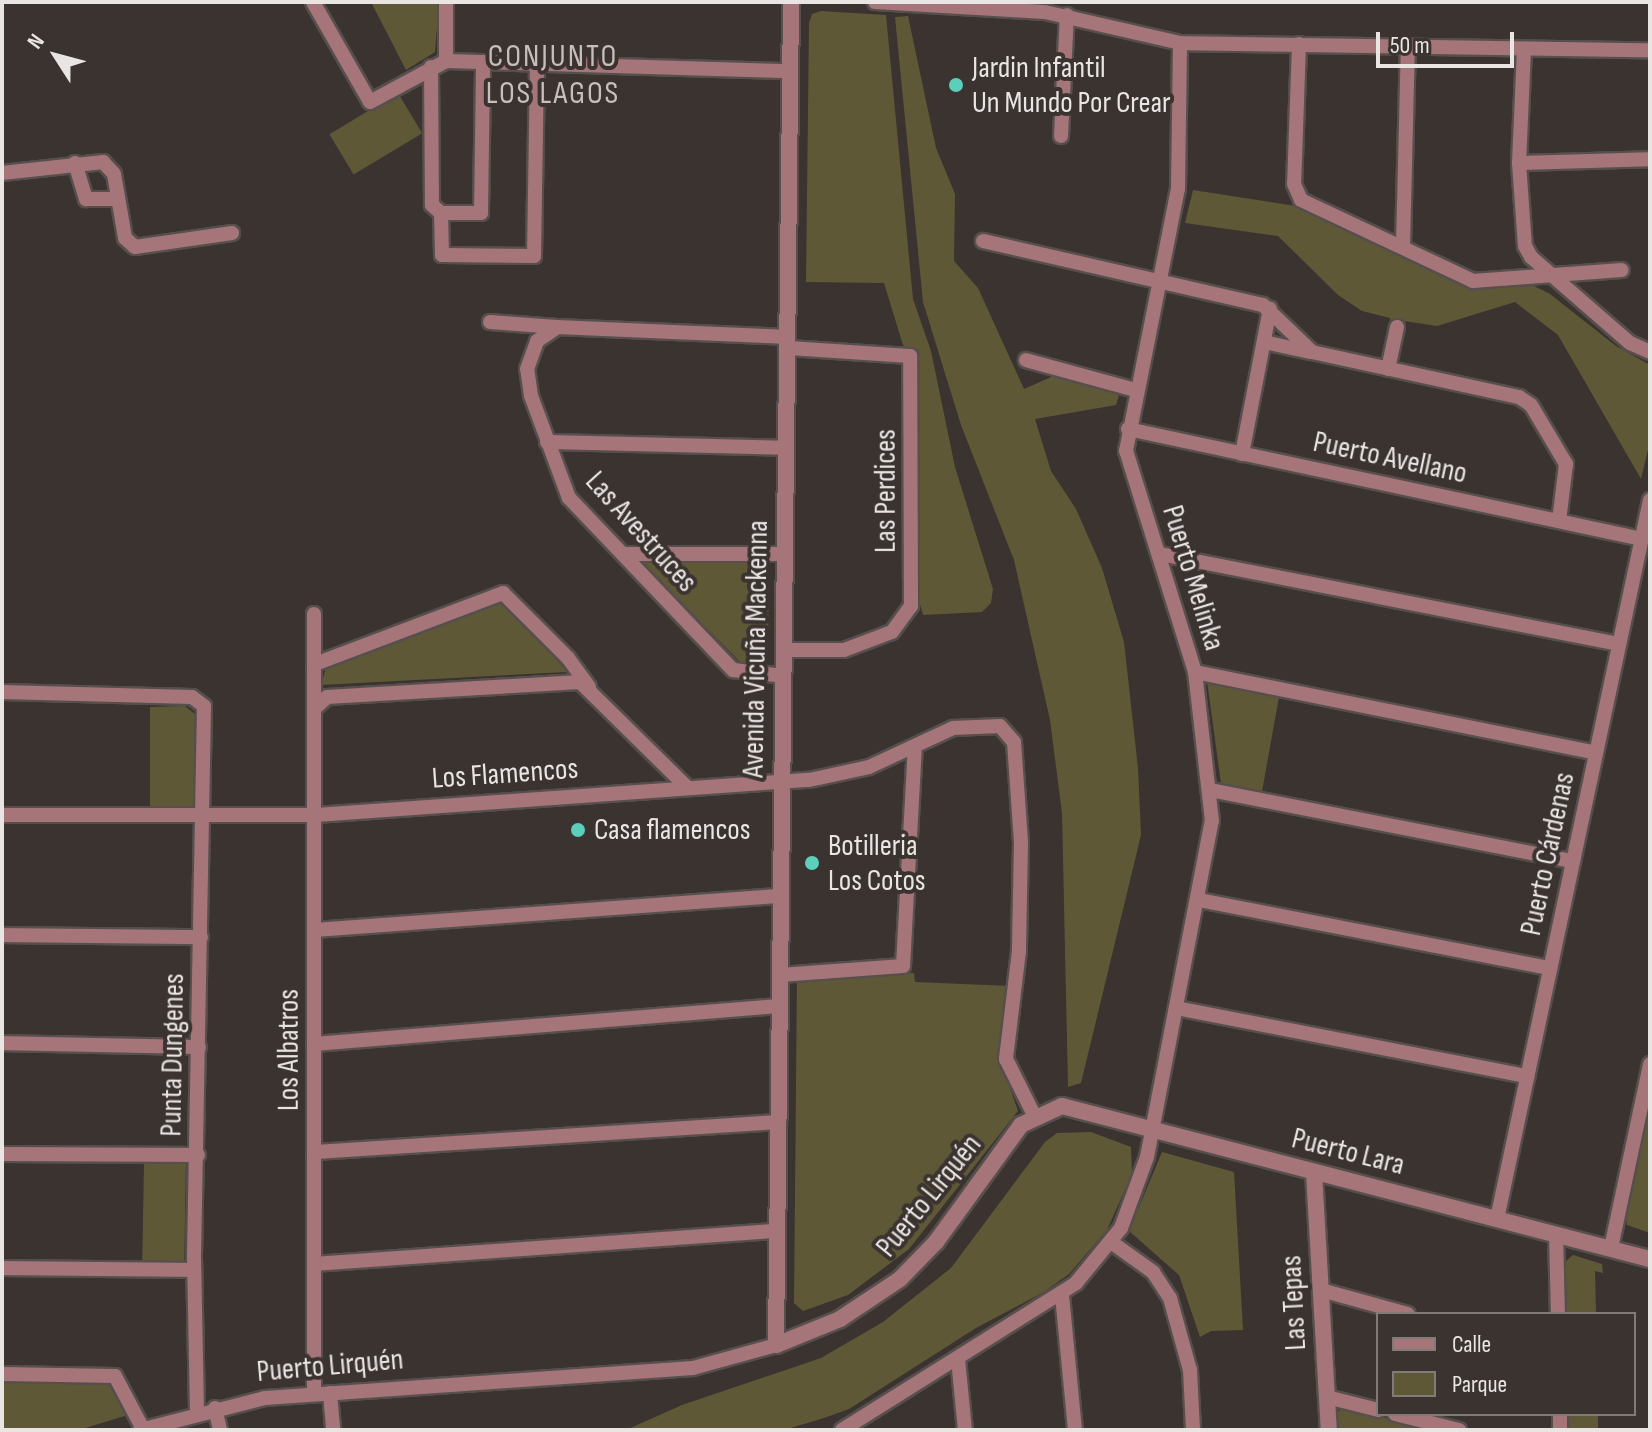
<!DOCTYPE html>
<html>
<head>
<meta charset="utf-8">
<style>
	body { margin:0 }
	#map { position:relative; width:1652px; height:1432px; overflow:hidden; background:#3a3330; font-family:"Sofia Sans Condensed",sans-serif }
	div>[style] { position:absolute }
	.green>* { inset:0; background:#5f5837; transform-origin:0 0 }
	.roads { filter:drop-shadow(2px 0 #564f4d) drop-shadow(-2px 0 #564f4d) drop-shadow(0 2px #564f4d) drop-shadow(0 -2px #564f4d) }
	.minor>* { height:14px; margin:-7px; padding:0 7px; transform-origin:7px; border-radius:7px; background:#a67579 }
	.tertiary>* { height:16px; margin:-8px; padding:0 8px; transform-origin:8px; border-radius:8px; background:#a67579 }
	.dots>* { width:22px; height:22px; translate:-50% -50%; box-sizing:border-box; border:4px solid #3a3330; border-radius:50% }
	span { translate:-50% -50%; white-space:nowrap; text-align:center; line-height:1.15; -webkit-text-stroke:8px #3a3330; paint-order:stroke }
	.poi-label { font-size:30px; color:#e9e5e3 }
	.left { translate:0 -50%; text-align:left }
	.street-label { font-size:30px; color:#e9e5e3 }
	.neighbourhood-label { font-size:32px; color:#c8bebb; letter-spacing:2px }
	.frame { position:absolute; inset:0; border:4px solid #e9e5e3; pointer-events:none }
	.legend { position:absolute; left:1376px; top:1312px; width:260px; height:104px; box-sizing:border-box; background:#3a3330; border:2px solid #807a78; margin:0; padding:10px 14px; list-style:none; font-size:24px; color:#e9e5e3 }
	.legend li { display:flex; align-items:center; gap:16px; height:40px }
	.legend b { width:40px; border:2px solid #807a78 }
	.north { position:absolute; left:16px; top:16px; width:80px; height:80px; -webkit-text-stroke:6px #3a3330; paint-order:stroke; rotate:306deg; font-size:22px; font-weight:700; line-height:32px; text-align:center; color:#e9e5e3 }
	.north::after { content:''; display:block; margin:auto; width:28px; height:36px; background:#e9e5e3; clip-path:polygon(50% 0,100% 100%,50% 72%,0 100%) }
	.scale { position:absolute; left:1376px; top:32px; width:138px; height:36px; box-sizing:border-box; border:4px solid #e9e5e3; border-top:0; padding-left:10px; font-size:24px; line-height:28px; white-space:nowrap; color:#e9e5e3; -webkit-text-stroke:6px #3a3330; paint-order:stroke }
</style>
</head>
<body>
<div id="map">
	<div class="green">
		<div style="clip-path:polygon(371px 2px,439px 2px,435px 52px,406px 70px)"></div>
		<div style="clip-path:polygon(821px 11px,886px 15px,913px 299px,931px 351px,955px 467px,993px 589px,991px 603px,982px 612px,923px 615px,918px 597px,918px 367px,916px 354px,903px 345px,884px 283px,806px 282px,809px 23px,812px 14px)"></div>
		<div style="clip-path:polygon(908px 16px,936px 148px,955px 194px,954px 261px,978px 288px,1024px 389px,1058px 374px,1120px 392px,1116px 405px,1035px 419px,1051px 471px,1076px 509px,1102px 568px,1124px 642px,1138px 768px,1141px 835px,1081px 1083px,1068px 1087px,1062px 813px,1050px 720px,1014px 560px,961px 425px,923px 302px,895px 17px)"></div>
		<div style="left:398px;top:93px;width:47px;height:80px;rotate:59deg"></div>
		<div style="clip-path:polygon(1193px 190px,1302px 207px,1477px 287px,1534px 286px,1550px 294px,1616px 346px,1650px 365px,1650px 441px,1641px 479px,1558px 335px,1515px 302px,1437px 326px,1404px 321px,1402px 327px,1390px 325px,1390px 318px,1362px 311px,1338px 295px,1278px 236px,1185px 223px)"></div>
		<div style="clip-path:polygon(762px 560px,769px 566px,768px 648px,762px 661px,744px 666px,641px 562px)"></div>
		<div style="clip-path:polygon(497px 602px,511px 606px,567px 672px,321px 685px,326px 668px)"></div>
		<div style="clip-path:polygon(1207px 681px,1279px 697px,1261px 797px,1221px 784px)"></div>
		<div style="clip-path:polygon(185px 706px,196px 715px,196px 801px,191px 809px,150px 811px,150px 707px)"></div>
		<div style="clip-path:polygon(914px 973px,915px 982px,1010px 986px,1002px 1065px,1018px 1111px,909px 1249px,848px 1295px,803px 1311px,794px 1303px,797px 976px)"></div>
		<div style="clip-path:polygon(1650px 1102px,1650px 1233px,1627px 1225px,1625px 1214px)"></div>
		<div style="clip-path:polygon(1091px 1132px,1131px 1147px,1132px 1174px,1107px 1230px,1069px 1274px,1044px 1292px,976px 1328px,849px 1409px,824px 1418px,784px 1430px,626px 1430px,682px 1405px,821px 1358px,883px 1322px,951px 1268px,1045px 1142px,1057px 1133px)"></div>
		<div style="clip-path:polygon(1162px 1152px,1234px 1172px,1243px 1330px,1211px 1331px,1200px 1337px,1179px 1275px,1129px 1231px)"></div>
		<div style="left:144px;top:1162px;width:42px;height:99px;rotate:1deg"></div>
		<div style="clip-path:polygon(1573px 1255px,1602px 1264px,1603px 1273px,1595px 1271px,1596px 1314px,1565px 1314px,1565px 1262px)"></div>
		<div style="clip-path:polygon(104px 1381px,113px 1385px,131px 1414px,79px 1430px,2px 1430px,2px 1382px)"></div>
		<div style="clip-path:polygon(1345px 1408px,1435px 1430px,1338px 1430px,1336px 1412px)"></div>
		<div style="left:1567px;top:1414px;width:31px;height:16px"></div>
	</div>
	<div class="roads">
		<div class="minor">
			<div style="left:313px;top:2px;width:115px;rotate:60.3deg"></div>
			<div style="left:370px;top:102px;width:86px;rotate:-28.3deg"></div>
			<div style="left:446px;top:61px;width:345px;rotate:1.7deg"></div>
			<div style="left:875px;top:2px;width:170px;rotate:3.4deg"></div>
			<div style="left:1045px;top:12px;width:139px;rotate:12.9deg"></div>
			<div style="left:1180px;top:43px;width:470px;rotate:0.9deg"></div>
			<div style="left:1299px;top:44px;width:140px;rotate:92deg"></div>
			<div style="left:1294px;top:184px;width:17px;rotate:66deg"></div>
			<div style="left:1301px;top:200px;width:190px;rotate:25.2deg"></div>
			<div style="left:1473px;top:281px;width:149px;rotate:-4.2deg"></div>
			<div style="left:1524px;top:49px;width:114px;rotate:92.5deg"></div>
			<div style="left:1519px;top:163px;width:83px;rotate:85.9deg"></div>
			<div style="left:1525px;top:246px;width:13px;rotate:61deg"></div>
			<div style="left:1531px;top:257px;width:131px;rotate:41deg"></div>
			<div style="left:1630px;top:343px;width:22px;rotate:24deg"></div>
			<div style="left:446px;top:61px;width:59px;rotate:-90deg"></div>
			<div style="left:431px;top:67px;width:138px;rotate:89.6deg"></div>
			<div style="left:432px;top:205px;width:12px;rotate:42deg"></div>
			<div style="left:441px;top:213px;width:40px"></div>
			<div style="left:481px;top:213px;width:151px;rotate:-89.2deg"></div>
			<div style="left:1061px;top:136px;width:121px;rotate:-87.2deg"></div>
			<div style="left:75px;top:163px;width:38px;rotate:73deg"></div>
			<div style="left:86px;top:199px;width:32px"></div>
			<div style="left:1519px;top:163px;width:131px;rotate:-1.7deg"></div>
			<div style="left:2px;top:173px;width:102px;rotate:-6.2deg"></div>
			<div style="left:103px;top:162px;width:16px;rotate:47deg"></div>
			<div style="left:114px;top:174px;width:65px;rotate:80.2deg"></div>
			<div style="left:125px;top:238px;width:13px;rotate:42deg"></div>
			<div style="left:135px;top:247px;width:98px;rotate:-8.2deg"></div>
			<div style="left:441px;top:213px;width:42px;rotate:88.6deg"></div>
			<div style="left:442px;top:255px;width:92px;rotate:0.6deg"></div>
			<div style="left:534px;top:256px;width:193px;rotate:-89.1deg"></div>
			<div style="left:983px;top:241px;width:287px;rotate:12.9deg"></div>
			<div style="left:1263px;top:305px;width:68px;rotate:43.8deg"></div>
			<div style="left:1312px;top:352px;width:212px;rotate:12.3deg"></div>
			<div style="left:1519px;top:397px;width:14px;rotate:34deg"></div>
			<div style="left:1531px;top:405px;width:69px;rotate:59.3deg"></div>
			<div style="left:1566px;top:464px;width:57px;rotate:97deg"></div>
			<div style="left:1403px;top:246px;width:198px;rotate:-88.6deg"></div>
			<div style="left:490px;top:322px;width:67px;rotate:4.3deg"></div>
			<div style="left:1264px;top:342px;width:47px;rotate:12.3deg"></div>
			<div style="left:1026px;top:360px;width:114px;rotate:15.3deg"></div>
			<div style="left:1388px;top:369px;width:43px;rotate:-77.9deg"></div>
			<div style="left:1128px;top:429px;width:526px;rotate:12.08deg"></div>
			<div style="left:547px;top:442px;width:240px;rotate:1.4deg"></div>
			<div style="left:1242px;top:454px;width:148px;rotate:-79.1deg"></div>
			<div style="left:624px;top:554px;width:161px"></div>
			<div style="left:1160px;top:554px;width:468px;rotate:11.1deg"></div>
			<div style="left:314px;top:614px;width:780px;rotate:90deg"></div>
			<div style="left:784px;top:650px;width:60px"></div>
			<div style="left:844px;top:650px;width:51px;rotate:-20.6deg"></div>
			<div style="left:892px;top:632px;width:32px;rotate:-54deg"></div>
			<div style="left:911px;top:606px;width:250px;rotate:-90.2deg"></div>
			<div style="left:910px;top:356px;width:122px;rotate:-176.2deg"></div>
			<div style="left:315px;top:664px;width:201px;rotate:-20.7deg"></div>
			<div style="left:503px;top:593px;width:92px;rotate:45deg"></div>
			<div style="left:568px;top:658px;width:36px;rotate:54deg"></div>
			<div style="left:1195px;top:672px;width:409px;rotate:11.4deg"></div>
			<div style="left:784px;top:676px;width:51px;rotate:-173.3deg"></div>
			<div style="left:733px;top:670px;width:238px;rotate:-133.6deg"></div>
			<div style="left:569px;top:498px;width:109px;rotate:-110.4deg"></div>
			<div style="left:531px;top:396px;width:27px;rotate:-98deg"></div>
			<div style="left:527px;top:369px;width:30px;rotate:-70deg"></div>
			<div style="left:537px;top:341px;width:25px;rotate:-34deg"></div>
			<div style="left:558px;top:327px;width:230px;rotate:2.5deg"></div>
			<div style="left:2px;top:692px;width:190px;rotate:1.5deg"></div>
			<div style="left:192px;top:697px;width:15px;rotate:37deg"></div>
			<div style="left:204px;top:706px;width:550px;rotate:91.04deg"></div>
			<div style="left:194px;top:1256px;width:158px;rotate:88.9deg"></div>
			<div style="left:316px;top:707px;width:15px;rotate:-42deg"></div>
			<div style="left:327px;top:697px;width:253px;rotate:-3.4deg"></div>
			<div style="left:580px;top:682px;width:148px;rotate:44.5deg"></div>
			<div style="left:1210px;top:790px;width:370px;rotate:11.1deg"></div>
			<div style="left:2px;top:815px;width:314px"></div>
			<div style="left:316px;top:815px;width:494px;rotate:-4.1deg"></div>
			<div style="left:809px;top:780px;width:61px;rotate:-12.2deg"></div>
			<div style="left:869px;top:767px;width:93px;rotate:-24.9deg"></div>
			<div style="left:953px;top:728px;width:47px;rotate:-2.4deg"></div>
			<div style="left:1000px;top:726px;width:21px;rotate:49deg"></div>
			<div style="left:1014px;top:742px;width:101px;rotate:86deg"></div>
			<div style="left:1021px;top:843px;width:108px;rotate:91.1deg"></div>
			<div style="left:1019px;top:951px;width:109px;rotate:96.9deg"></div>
			<div style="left:1006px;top:1059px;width:63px;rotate:63.4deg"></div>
			<div style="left:1199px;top:900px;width:358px;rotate:11deg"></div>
			<div style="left:315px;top:930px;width:467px;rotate:-4.2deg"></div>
			<div style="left:2px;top:935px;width:199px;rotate:0.6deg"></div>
			<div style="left:780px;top:975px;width:123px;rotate:-4.2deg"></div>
			<div style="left:903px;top:966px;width:220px;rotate:-86.9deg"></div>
			<div style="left:1176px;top:1008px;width:358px;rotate:11deg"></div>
			<div style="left:2px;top:1043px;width:197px;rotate:1.2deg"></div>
			<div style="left:315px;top:1044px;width:467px;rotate:-4.7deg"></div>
			<div style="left:315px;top:1152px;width:465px;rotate:-3.7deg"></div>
			<div style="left:2px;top:1154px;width:196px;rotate:0.3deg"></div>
			<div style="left:1497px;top:1219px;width:735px;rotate:-77.99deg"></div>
			<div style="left:1556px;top:1234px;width:80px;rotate:88.6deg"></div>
			<div style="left:1111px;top:1242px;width:52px;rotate:35.5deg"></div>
			<div style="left:1153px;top:1272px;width:31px;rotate:57deg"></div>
			<div style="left:1170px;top:1298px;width:75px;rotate:74.5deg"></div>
			<div style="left:1190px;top:1370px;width:60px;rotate:87.1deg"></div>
			<div style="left:1611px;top:1248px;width:188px;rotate:-78deg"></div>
			<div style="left:314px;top:1264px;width:464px;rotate:-4.1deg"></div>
			<div style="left:2px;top:1268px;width:192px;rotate:0.6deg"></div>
			<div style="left:1321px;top:1290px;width:90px;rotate:15.4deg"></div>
			<div style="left:1062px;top:1295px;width:136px;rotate:84.5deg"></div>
			<div style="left:958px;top:1359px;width:71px;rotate:84.4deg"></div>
			<div style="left:2px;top:1374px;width:113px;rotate:1deg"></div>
			<div style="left:115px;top:1376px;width:60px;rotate:62.2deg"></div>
			<div style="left:330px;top:1393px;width:37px;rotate:85deg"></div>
			<div style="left:1327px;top:1397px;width:53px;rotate:14.3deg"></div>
			<div style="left:215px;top:1408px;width:23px;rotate:77deg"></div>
			<div style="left:1395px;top:1414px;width:66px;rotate:14deg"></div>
			<div style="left:1560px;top:1414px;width:16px;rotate:90deg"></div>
			<div style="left:140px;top:1430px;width:129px;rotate:-14.4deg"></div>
			<div style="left:265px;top:1398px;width:429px;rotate:-4deg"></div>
			<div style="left:693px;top:1368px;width:86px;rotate:-15.5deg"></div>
			<div style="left:842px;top:1430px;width:276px;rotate:-32.1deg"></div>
			<div style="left:1076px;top:1283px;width:71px;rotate:-50.7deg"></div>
			<div style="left:1121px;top:1228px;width:76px;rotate:-69.9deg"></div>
			<div style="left:1147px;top:1157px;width:342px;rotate:-79.1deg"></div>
			<div style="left:1212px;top:821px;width:150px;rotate:-96.5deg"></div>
			<div style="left:1195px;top:672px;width:232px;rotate:-107.3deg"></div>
			<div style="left:1126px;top:451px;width:267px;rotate:-78.8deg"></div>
			<div style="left:1178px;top:189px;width:146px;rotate:-89.2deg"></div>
		</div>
		<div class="tertiary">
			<div style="left:791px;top:2px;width:1343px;rotate:90.64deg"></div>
			<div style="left:776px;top:1345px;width:69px;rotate:-22.1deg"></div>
			<div style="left:840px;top:1319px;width:72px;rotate:-33.7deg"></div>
			<div style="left:900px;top:1279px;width:52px;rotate:-45.8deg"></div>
			<div style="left:936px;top:1242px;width:145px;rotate:-54deg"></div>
			<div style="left:1021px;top:1125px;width:45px;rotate:-24.9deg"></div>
			<div style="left:1062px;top:1106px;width:608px;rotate:14.59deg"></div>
			<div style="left:1314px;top:1173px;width:257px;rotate:86.7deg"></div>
		</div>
	</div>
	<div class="dots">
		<div style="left:956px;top:85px;background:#5bcebc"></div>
		<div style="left:578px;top:830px;background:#5bcebc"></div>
		<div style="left:812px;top:863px;background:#5bcebc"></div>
	</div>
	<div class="poi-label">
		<span class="left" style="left:972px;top:85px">Jardin Infantil<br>Un Mundo Por Crear</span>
		<span class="left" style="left:594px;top:830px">Casa flamencos</span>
		<span class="left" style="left:828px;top:863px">Botilleria<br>Los Cotos</span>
	</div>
	<div class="street-label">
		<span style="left:1390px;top:458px;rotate:12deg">Puerto Avellano</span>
		<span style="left:886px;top:491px;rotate:-90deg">Las Perdices</span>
		<span style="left:641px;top:532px;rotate:48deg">Las Avestruces</span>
		<span style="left:1193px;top:578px;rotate:73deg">Puerto Melinka</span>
		<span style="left:756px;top:649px;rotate:-89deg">Avenida Vicuña Mackenna</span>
		<span style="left:505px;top:774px;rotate:-4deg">Los Flamencos</span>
		<span style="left:1548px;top:854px;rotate:-78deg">Puerto Cárdenas</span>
		<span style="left:289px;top:1050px;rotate:-90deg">Los Albatros</span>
		<span style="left:173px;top:1055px;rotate:-89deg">Punta Dungenes</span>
		<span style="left:1348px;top:1152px;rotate:14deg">Puerto Lara</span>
		<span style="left:929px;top:1196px;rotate:-51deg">Puerto Lirquén</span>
		<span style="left:1294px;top:1303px;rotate:-93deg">Las Tepas</span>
		<span style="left:330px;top:1366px;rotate:-5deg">Puerto Lirquén</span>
	</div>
	<div class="neighbourhood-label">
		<span style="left:553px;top:76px">CONJUNTO<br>LOS LAGOS</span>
	</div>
	<div class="frame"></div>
	<ul class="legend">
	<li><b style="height:10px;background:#a67579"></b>Calle</li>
	<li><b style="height:22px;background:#5f5837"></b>Parque</li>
	</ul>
	<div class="north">N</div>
	<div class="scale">50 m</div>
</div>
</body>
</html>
